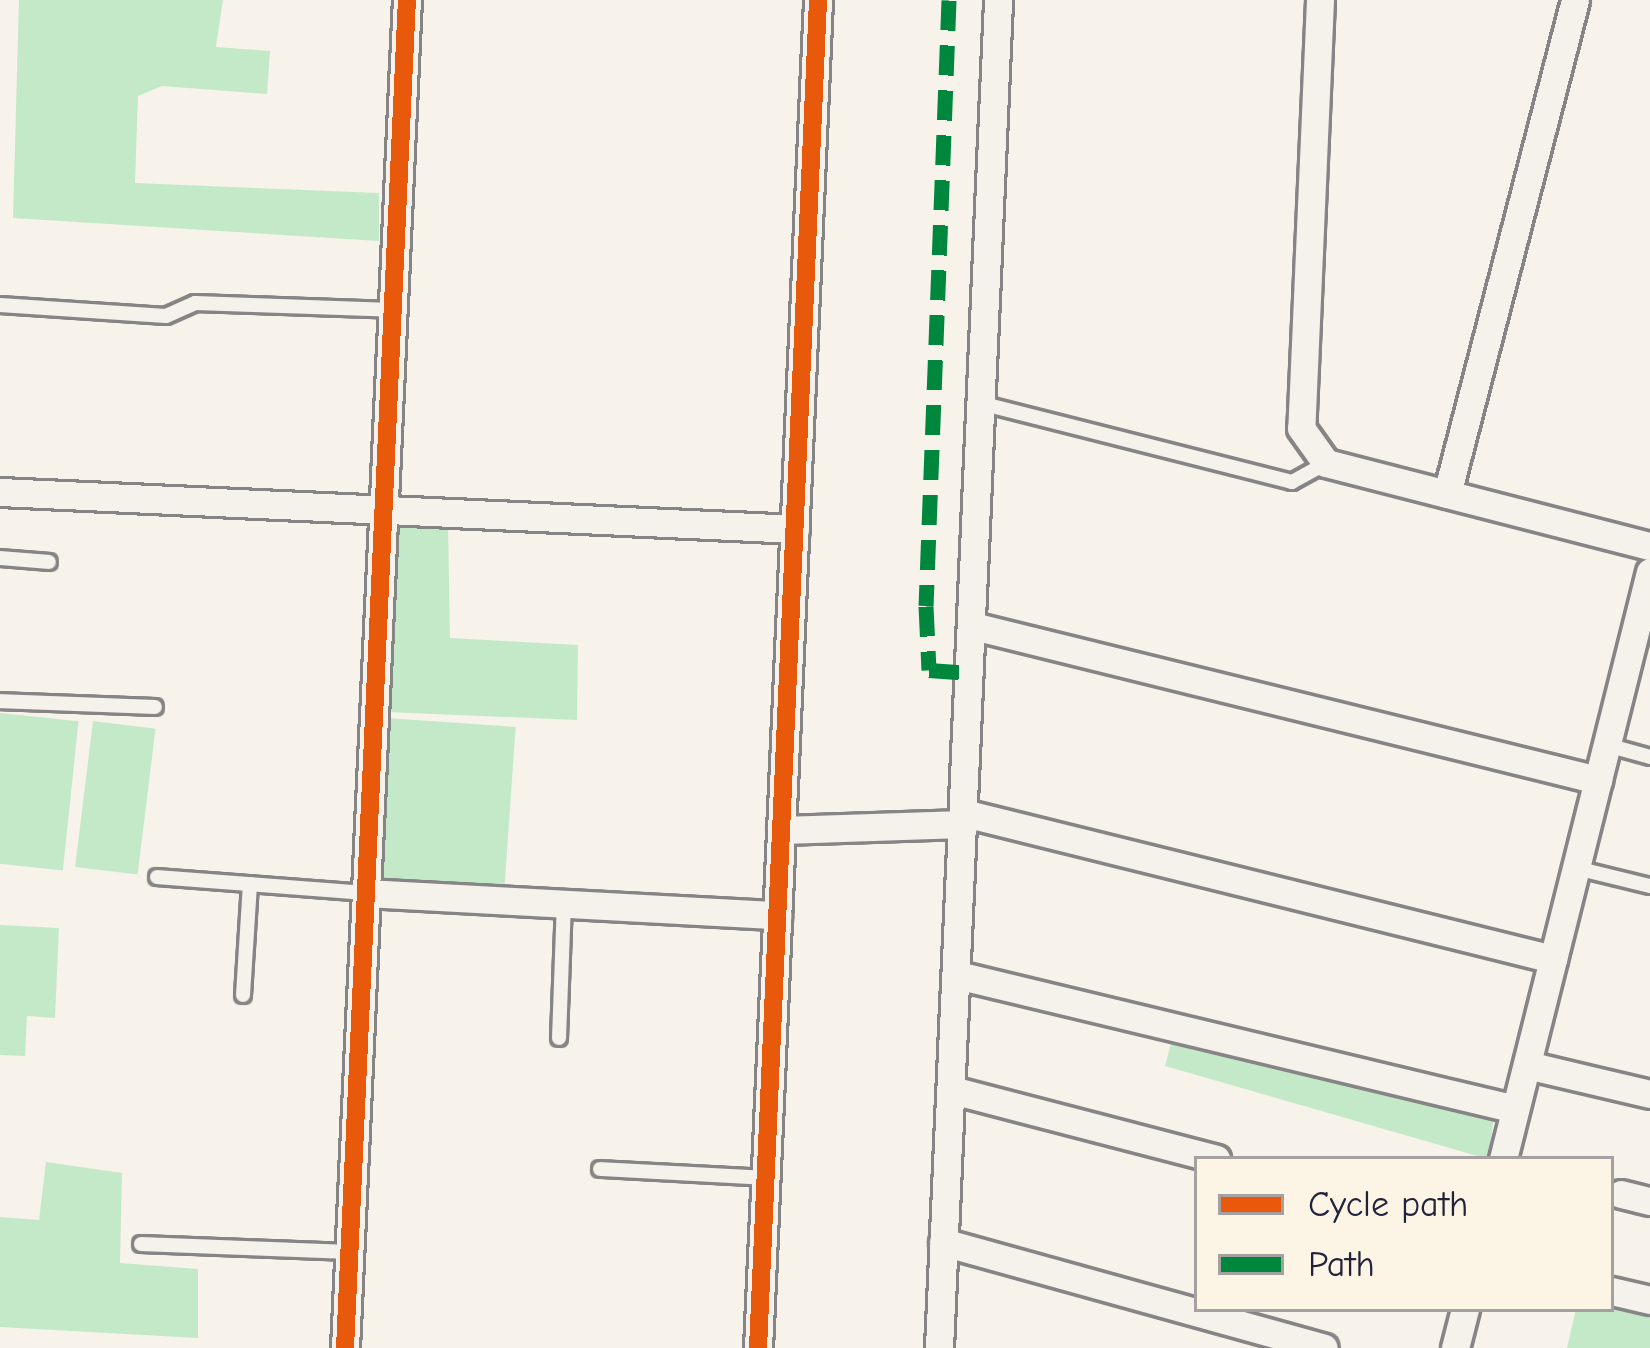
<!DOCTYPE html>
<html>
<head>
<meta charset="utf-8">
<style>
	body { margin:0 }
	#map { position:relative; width:1650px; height:1348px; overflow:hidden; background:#f7f3ea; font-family:"Comic Neue",sans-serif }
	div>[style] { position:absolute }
	.green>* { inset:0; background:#c4e9c8; transform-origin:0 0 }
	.roads { filter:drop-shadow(3px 0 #868485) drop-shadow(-3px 0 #868485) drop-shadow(0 3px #868485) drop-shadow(0 -3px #868485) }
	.service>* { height:14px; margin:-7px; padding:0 7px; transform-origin:7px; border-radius:7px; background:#f5f2ec }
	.minor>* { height:27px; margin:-13.5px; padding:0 13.5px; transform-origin:13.5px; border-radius:13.5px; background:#f5f2ec }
	.quiet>* { height:15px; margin-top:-7.5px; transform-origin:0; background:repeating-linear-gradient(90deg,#00873e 0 30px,transparent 0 45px) }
	.cycleway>* { height:18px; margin:-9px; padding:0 9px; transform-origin:9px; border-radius:9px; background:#e8590c }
	span { translate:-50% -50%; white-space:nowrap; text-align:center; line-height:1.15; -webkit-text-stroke:9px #fcf5e5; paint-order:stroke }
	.legend { position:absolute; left:1194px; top:1156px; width:420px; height:156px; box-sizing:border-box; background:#fcf5e5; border:3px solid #a5a1a1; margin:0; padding:15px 21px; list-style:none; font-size:36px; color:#22223b }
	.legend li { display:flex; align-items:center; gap:24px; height:60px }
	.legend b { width:60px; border:3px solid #a5a1a1 }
</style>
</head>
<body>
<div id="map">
	<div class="green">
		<div style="clip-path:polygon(19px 0,223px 0,216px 47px,270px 51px,267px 94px,162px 86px,138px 96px,135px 183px,379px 193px,379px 241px,13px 218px)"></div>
		<div style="clip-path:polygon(392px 521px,448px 523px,450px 638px,578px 645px,577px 720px,386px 712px)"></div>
		<div style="left:0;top:713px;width:79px;height:150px;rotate:6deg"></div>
		<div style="left:387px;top:718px;width:129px;height:166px;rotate:4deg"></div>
		<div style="left:93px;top:721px;width:63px;height:147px;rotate:7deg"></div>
		<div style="clip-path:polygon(0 925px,59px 928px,55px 1018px,27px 1016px,25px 1056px,0 1055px)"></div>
		<div style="clip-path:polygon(1173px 1036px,1494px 1117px,1488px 1159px,1165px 1066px)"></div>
		<div style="clip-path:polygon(46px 1162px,122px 1173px,120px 1263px,198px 1269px,198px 1338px,0 1327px,0 1217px,39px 1220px)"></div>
		<div style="clip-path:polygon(1611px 1302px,1650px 1312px,1650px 1348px,1567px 1348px,1576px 1309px)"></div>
	</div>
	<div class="roads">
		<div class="service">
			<div style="left:0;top:305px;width:166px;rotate:3.8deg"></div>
			<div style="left:166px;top:316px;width:32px;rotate:-24deg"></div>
			<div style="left:195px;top:303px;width:197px;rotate:2deg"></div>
			<div style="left:980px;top:403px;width:322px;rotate:14.2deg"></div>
			<div style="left:1292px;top:482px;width:39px;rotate:-29deg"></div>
			<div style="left:0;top:558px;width:49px;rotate:4.7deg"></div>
			<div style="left:0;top:701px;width:155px;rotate:2.2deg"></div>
			<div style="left:1607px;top:745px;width:45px;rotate:15.6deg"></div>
			<div style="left:1576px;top:868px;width:76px;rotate:13.7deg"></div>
			<div style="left:157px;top:877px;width:209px;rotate:4.4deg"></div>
			<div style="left:243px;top:995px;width:111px;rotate:-86.4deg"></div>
			<div style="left:559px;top:1038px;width:134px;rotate:-87.9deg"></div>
			<div style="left:600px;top:1169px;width:166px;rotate:3.1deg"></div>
			<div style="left:141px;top:1244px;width:208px;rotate:2.2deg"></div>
		</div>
		<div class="minor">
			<div style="left:1320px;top:0;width:428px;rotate:92.5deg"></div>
			<div style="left:1301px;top:428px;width:43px;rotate:54.5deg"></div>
			<div style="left:1326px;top:463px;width:334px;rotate:14.4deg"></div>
			<div style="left:0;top:492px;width:796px;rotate:2.66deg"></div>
			<div style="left:1447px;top:494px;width:510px;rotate:-75.47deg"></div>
			<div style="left:973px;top:626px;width:644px;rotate:13.84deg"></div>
			<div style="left:964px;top:813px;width:607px;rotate:13.92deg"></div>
			<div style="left:781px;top:830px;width:183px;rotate:-1.9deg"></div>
			<div style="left:365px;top:893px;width:413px;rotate:3.1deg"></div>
			<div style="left:957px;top:975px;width:574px;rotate:13.5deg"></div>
			<div style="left:1527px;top:1065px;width:126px;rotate:13.3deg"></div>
			<div style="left:952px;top:1090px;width:273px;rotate:14.6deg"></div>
			<div style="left:1503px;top:1159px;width:605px;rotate:-75.94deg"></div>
			<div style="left:1621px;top:1194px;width:30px;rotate:14deg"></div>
			<div style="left:943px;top:1242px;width:395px;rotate:15.5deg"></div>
			<div style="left:1611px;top:1291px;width:40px;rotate:13deg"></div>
			<div style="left:345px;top:1348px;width:1349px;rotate:-87.37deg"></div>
			<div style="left:758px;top:1348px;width:1349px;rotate:-87.45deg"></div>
			<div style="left:939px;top:1348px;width:1349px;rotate:-87.49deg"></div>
			<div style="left:1455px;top:1348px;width:40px;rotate:-75.6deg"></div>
		</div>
	</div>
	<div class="quiet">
		<div style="left:949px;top:0;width:606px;rotate:92.17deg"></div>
		<div style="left:926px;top:606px;width:64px;rotate:87.3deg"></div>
		<div style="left:929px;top:670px;width:42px;rotate:4.1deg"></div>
	</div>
	<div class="cycleway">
		<div style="left:345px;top:1348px;width:1349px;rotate:-87.37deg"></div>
		<div style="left:758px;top:1348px;width:1349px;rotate:-87.45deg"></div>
	</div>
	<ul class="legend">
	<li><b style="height:15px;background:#e8590c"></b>Cycle path</li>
	<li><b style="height:15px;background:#00873e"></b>Path</li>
	</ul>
</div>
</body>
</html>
